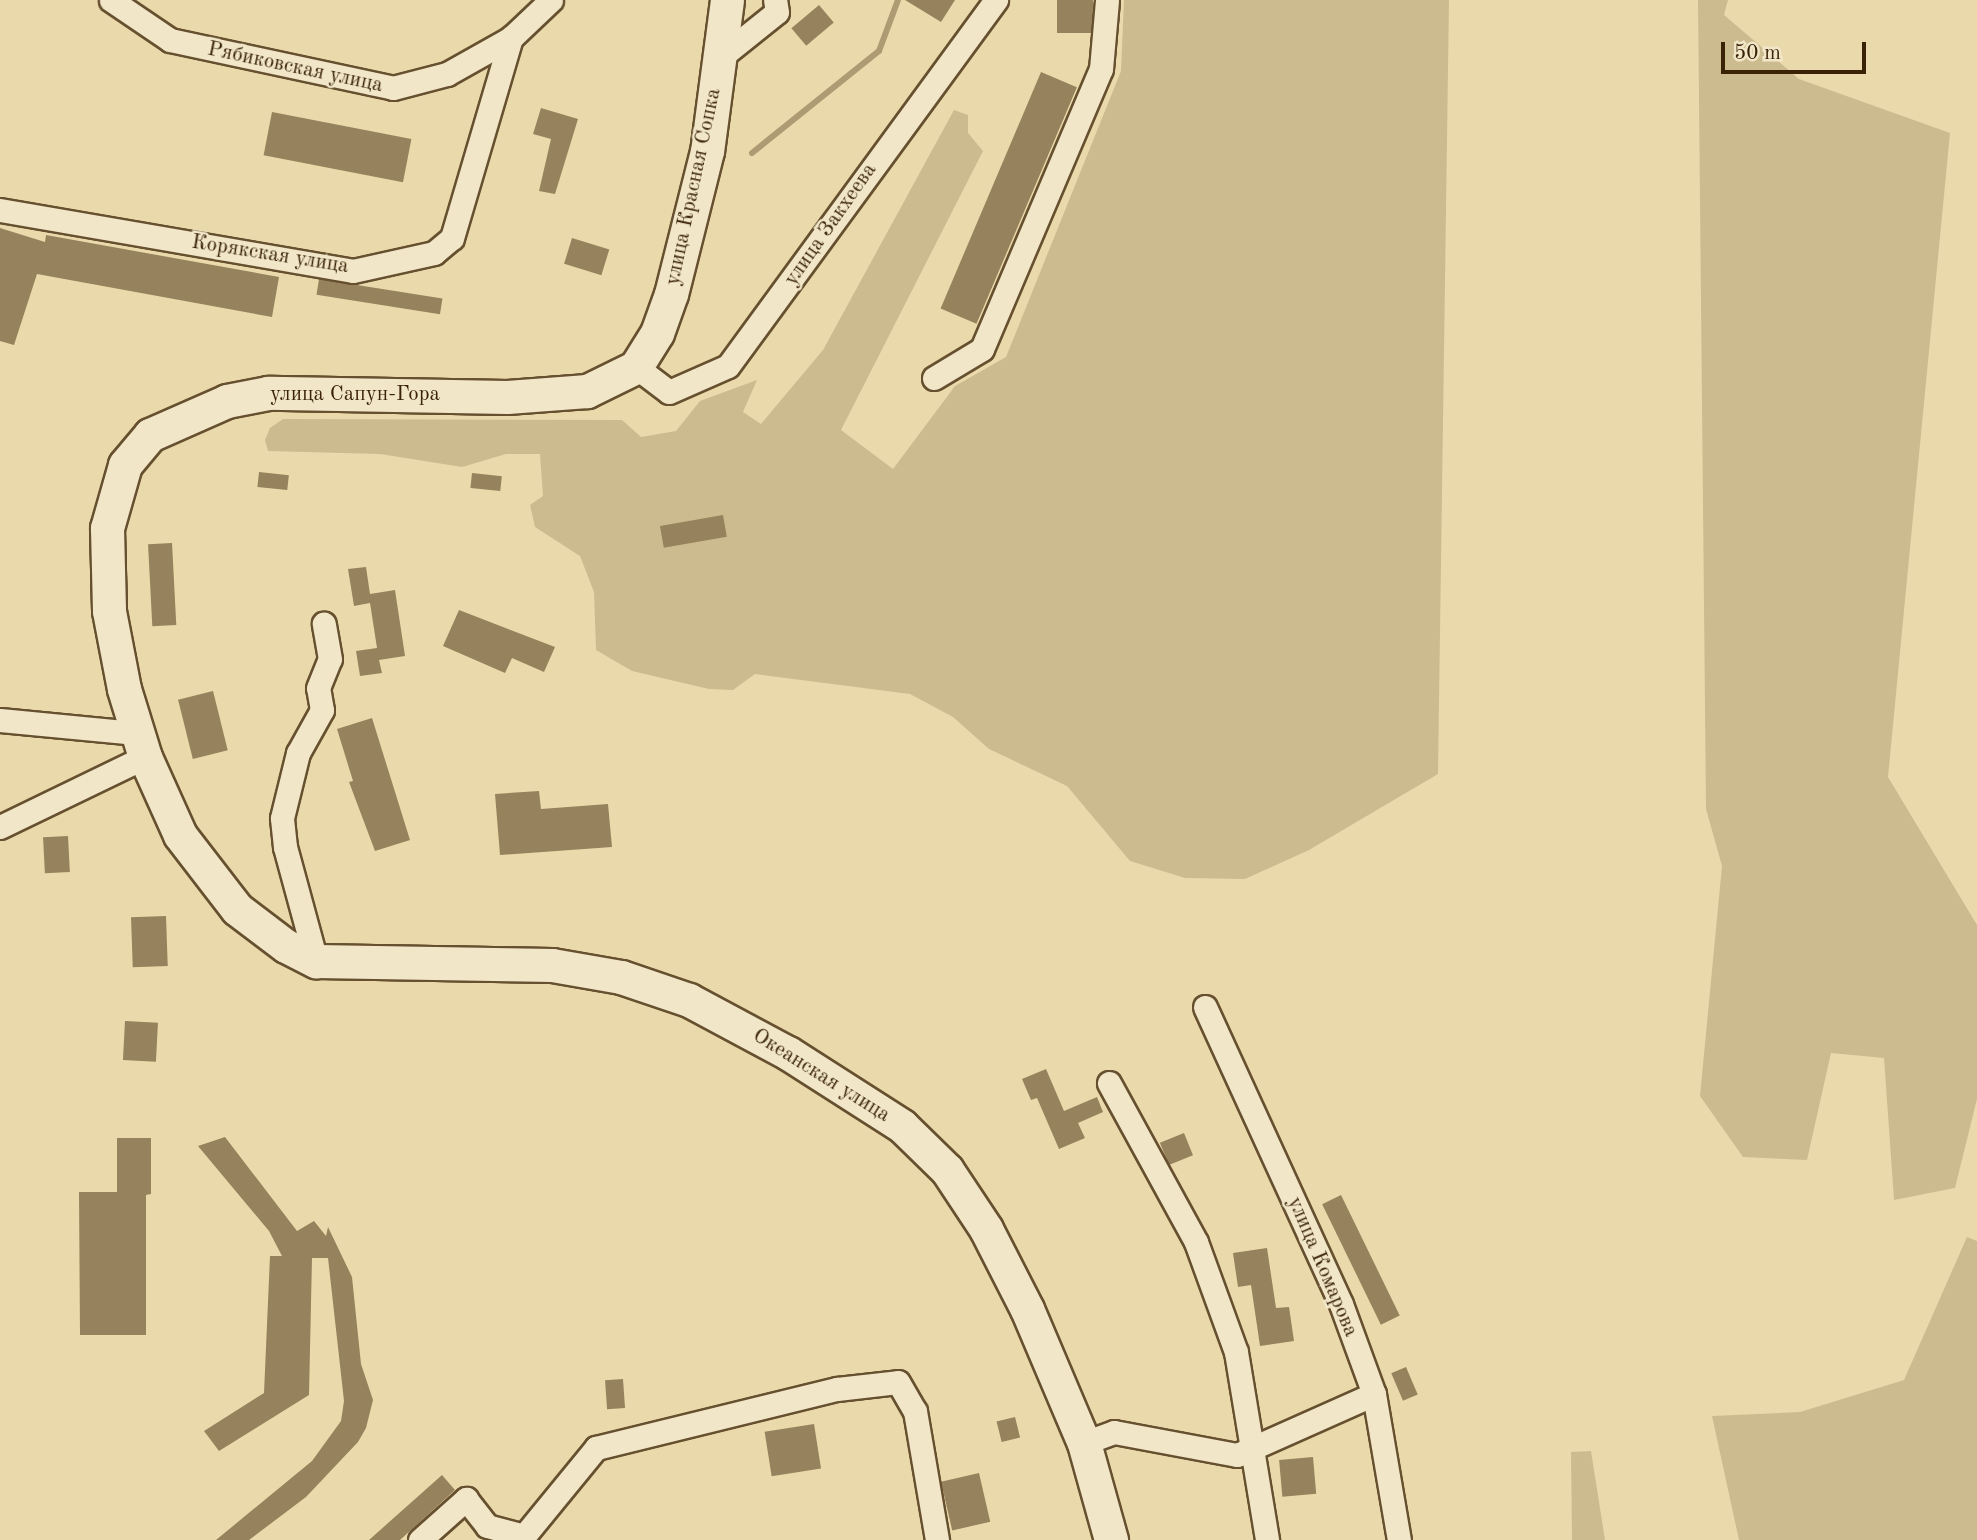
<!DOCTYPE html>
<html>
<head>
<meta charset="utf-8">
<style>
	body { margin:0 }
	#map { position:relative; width:1977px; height:1540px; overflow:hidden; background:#eadaab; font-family:"Old Standard TT",serif }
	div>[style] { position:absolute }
	.green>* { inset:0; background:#ccbb8f }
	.stream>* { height:6px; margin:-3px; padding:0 3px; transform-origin:3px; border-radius:3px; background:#ae9b73 }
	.building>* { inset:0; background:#96825c; transform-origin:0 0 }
	.roads { filter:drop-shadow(2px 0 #66502f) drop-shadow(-2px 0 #66502f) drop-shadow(0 2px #66502f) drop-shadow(0 -2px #66502f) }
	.minor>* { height:23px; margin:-11.5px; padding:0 11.5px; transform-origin:11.5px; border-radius:11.5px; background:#f1e7c8 }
	.secondary>* { height:33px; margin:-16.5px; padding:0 16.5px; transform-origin:16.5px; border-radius:16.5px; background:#f1e7c8 }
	span { translate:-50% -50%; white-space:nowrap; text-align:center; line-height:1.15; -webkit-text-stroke:5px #f1e7c8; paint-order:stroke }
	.street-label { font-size:21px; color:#3a2206 }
	.scale { position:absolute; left:1721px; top:42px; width:145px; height:32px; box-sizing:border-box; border:4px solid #3a2206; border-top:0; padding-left:9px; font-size:21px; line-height:24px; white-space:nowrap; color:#3a2206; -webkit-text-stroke:5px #f1e7c8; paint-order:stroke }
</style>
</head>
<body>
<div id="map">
	<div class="green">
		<div style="clip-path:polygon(1124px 0,1449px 0,1438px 774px,1309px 850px,1245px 879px,1185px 878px,1130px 861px,1067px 786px,989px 749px,953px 717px,910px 694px,755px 674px,733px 690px,709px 689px,632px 671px,596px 650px,594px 592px,580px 556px,535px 527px,530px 505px,543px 496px,540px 454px,506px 454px,462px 467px,380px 454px,268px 451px,265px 440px,270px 428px,283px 419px,622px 420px,641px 437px,676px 431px,700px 401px,757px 380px,743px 412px,761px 424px,823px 350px,954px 110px,968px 115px,968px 133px,983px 151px,841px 430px,893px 469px,955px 386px,1006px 357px,1121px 71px)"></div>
		<div style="clip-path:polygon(1698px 0,1728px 0,1724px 15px,1799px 79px,1950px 133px,1888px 777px,1977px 925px,1977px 1099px,1955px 1188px,1894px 1200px,1884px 1058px,1831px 1053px,1807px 1160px,1743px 1157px,1700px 1096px,1722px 866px,1706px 809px)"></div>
		<div style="clip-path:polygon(1967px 1237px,1977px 1241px,1977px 1540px,1739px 1540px,1712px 1416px,1800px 1412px,1904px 1380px)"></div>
		<div style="clip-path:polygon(1591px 1451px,1605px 1540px,1572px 1540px,1571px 1452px)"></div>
	</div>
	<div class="stream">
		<div style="left:752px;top:153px;width:163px;rotate:-38.8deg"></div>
		<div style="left:879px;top:51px;width:54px;rotate:-69.6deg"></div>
	</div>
	<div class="building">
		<div style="clip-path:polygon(905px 0,955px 0,941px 22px)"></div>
		<div style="left:1057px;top:0;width:36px;height:33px"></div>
		<div style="left:819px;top:5px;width:23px;height:36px;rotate:50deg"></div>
		<div style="left:1041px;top:72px;width:39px;height:257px;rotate:23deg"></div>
		<div style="clip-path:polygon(541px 108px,578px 119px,555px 194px,539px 191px,551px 139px,533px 134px)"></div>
		<div style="left:272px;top:112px;width:142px;height:44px;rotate:11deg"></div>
		<div style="clip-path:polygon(0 228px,45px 242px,46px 235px,279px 277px,272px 317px,37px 274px,14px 345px,0 341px)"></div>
		<div style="left:572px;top:238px;width:39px;height:27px;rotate:17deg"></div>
		<div style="left:319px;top:279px;width:125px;height:16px;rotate:9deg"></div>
		<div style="left:259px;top:472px;width:30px;height:15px;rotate:6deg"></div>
		<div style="left:472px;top:473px;width:30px;height:15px;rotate:6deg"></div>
		<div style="left:723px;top:515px;width:22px;height:64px;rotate:80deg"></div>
		<div style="left:172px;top:543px;width:82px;height:24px;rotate:87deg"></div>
		<div style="clip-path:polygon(366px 567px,370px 594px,395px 590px,405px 656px,379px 660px,382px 673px,360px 676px,356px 651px,377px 648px,370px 603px,354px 606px,348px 569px)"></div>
		<div style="clip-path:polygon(459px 610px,555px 647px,544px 672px,512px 658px,505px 673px,443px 646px)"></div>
		<div style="left:213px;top:691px;width:61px;height:36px;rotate:76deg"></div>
		<div style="clip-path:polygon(372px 718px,410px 840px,375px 851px,349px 782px,353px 781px,337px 729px)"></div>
		<div style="clip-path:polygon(539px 791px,541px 809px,608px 804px,612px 847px,500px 855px,495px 794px)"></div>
		<div style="left:68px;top:836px;width:36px;height:25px;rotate:87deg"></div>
		<div style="left:166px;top:916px;width:50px;height:35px;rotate:88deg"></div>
		<div style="left:125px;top:1021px;width:33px;height:39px;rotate:3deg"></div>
		<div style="clip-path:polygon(1046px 1069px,1064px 1111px,1097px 1097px,1103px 1112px,1078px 1123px,1085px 1138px,1059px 1149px,1037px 1098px,1031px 1100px,1022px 1079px)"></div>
		<div style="left:1184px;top:1133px;width:24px;height:26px;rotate:68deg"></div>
		<div style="clip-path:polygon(225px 1137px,297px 1231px,314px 1221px,326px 1236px,328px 1227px,352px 1277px,361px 1364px,373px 1400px,366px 1428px,358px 1442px,306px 1497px,249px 1540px,216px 1540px,312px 1461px,341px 1421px,344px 1401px,328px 1258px,312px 1258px,309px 1395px,219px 1451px,204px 1431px,264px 1393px,270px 1256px,282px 1256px,269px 1231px,198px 1146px)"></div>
		<div style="clip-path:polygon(117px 1138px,151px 1138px,151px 1194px,146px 1195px,146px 1335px,80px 1335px,79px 1192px,117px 1192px)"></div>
		<div style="left:1341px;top:1195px;width:134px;height:21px;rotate:64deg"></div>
		<div style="clip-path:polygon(1267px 1248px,1276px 1308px,1289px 1307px,1294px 1341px,1260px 1346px,1251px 1285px,1238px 1287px,1233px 1253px)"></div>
		<div style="left:1406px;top:1367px;width:30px;height:16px;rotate:67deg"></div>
		<div style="left:623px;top:1379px;width:29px;height:18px;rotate:86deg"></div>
		<div style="left:1015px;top:1417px;width:21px;height:19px;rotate:76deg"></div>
		<div style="left:814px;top:1424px;width:45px;height:50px;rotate:81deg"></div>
		<div style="left:1313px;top:1457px;width:37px;height:34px;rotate:85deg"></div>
		<div style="left:979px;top:1473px;width:50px;height:39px;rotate:77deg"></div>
		<div style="clip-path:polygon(442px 1475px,455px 1490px,400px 1540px,369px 1540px)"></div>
	</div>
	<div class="roads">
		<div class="minor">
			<div style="left:111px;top:0;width:71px;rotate:34.1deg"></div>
			<div style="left:170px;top:40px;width:228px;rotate:12.1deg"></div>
			<div style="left:393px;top:88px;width:56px;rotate:-14.5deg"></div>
			<div style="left:447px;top:74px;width:73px;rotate:-29.4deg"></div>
			<div style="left:511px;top:38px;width:55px;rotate:-43.5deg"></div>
			<div style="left:722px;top:56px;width:70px;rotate:-38.7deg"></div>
			<div style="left:777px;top:12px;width:12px;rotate:-99deg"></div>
			<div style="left:0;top:210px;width:358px;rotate:9.8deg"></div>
			<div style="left:353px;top:271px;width:83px;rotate:-12.5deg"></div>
			<div style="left:434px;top:253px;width:23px;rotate:-40deg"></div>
			<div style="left:452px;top:238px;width:209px;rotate:-73.6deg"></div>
			<div style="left:636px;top:367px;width:41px;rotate:37.1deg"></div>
			<div style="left:669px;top:392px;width:64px;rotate:-23.8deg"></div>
			<div style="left:728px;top:366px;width:454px;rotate:-53.8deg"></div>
			<div style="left:934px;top:378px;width:56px;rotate:-31.1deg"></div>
			<div style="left:982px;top:349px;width:304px;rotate:-67deg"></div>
			<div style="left:1101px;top:69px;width:69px;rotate:-85deg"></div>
			<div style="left:0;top:720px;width:137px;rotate:5.5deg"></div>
			<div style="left:0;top:827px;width:161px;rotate:-25.8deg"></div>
			<div style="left:316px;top:961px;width:118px;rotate:-105.2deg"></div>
			<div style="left:285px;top:847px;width:29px;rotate:-96deg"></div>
			<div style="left:282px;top:818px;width:67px;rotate:-76.2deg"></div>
			<div style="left:298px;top:753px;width:49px;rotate:-60.8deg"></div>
			<div style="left:322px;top:710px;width:22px;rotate:-100deg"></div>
			<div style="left:318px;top:688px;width:31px;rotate:-68deg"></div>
			<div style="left:330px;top:659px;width:36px;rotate:-100deg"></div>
			<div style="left:1205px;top:1007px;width:327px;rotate:65.4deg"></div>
			<div style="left:1341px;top:1304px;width:96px;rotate:69.9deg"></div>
			<div style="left:1374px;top:1394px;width:148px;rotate:80.3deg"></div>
			<div style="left:1109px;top:1083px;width:181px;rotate:61.3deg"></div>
			<div style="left:1196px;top:1242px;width:117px;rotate:70deg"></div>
			<div style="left:1236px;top:1352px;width:191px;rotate:80.6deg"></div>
			<div style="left:1084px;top:1443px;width:32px;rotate:-20deg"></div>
			<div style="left:1114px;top:1432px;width:125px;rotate:10.6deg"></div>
			<div style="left:1237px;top:1455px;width:150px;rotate:-24deg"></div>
			<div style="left:420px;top:1540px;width:62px;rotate:-41.7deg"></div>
			<div style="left:466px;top:1499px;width:34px;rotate:52deg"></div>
			<div style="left:487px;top:1526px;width:38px;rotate:15deg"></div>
			<div style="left:524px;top:1536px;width:114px;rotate:-50.7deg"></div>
			<div style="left:596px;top:1448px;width:248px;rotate:-13.8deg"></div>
			<div style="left:837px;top:1389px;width:61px;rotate:-6.5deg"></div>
			<div style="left:898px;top:1382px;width:34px;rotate:60deg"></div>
			<div style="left:915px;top:1411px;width:131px;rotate:80.3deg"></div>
		</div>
		<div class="secondary">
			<div style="left:727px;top:0;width:152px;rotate:97.5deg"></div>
			<div style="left:707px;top:151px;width:147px;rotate:104.1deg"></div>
			<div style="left:671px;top:294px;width:41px;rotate:109.7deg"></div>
			<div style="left:657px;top:333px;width:40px;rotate:122deg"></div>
			<div style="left:636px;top:367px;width:55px;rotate:153.9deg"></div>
			<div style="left:587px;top:391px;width:80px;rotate:175.7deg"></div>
			<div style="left:507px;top:397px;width:239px;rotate:-179deg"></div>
			<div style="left:268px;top:393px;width:42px;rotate:169deg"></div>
			<div style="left:227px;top:401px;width:84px;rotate:156.2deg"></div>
			<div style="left:150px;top:435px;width:39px;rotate:130deg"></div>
			<div style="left:125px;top:465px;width:66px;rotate:105.9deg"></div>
			<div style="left:107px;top:528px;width:83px;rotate:88.6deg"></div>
			<div style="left:109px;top:611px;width:79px;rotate:79.1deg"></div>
			<div style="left:124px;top:689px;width:71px;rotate:72.8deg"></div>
			<div style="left:145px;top:757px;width:85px;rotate:65.8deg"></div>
			<div style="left:180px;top:835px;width:93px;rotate:52.4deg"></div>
			<div style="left:237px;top:909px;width:61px;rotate:37.1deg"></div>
			<div style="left:286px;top:946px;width:34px;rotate:27deg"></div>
			<div style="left:316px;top:961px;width:236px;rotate:1deg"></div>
			<div style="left:552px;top:965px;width:70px;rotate:9.9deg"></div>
			<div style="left:621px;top:977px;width:72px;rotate:18.7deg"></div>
			<div style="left:689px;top:1000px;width:112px;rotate:28.2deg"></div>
			<div style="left:788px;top:1053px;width:135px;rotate:32.6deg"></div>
			<div style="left:902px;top:1126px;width:63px;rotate:44.4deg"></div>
			<div style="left:947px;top:1170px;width:71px;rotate:56.5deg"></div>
			<div style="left:986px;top:1229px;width:90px;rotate:62.9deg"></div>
			<div style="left:1027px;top:1309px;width:146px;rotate:67deg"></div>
			<div style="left:1084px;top:1443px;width:101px;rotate:74.4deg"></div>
		</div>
	</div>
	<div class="street-label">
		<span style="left:295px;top:68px;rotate:12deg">Рябиковская улица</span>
		<span style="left:694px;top:187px;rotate:-78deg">улица Красная Сопка</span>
		<span style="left:831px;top:225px;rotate:-55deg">улица Закхеева</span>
		<span style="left:270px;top:255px;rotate:9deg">Корякская улица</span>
		<span style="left:355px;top:395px">улица Сапун-Гора</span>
		<span style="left:821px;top:1076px;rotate:32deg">Океанская улица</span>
		<span style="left:1322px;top:1267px;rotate:67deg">улица Комарова</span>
	</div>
	<div class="scale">50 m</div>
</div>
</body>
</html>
